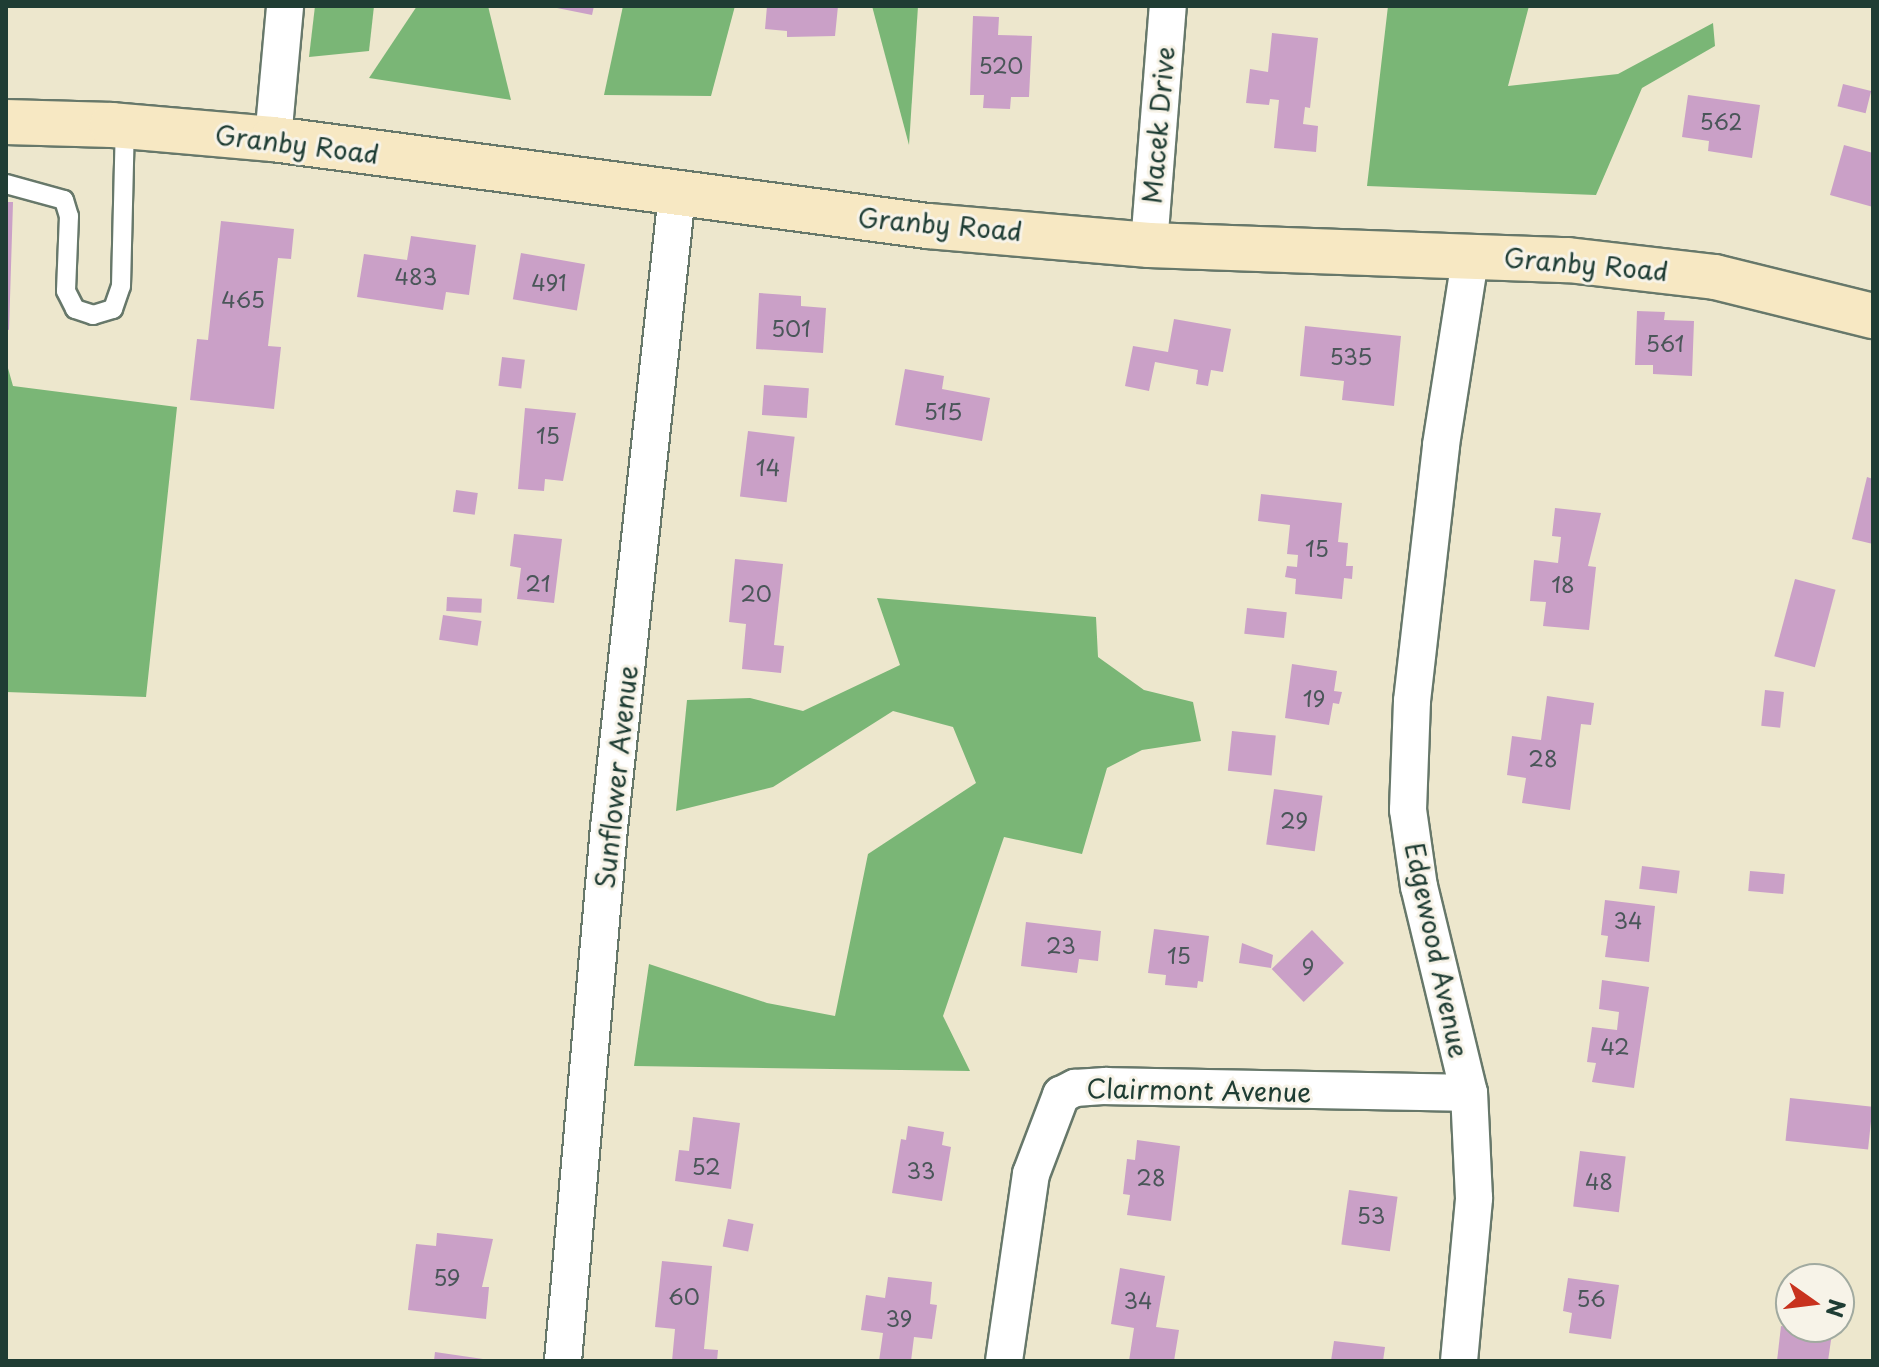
<!DOCTYPE html>
<html>
<head>
<meta charset="utf-8">
<style>
	body { margin:0 }
	#map { position:relative; width:1879px; height:1367px; overflow:hidden; background:#ede7cd; font-family:"Playpen Sans",sans-serif }
	div>[style] { position:absolute }
	.forest>* { inset:0; background:#7ab676 }
	.building>* { inset:0; background:#caa0c7; transform-origin:0 0 }
	.roads { filter:drop-shadow(2px 0 #67786a) drop-shadow(-2px 0 #67786a) drop-shadow(0 2px #67786a) drop-shadow(0 -2px #67786a) }
	.service>* { height:18px; margin:-9px; padding:0 9px; transform-origin:9px; border-radius:9px; background:#fff }
	.minor>* { height:36px; margin:-18px; padding:0 18px; transform-origin:18px; border-radius:18px; background:#fff }
	.secondary>* { height:44px; margin:-22px; padding:0 22px; transform-origin:22px; border-radius:22px; background:#f7e8c3 }
	span { translate:-50% -50%; white-space:nowrap; text-align:center; line-height:1.15; -webkit-text-stroke:6px #f7f3e8; paint-order:stroke }
	.number-label { font-size:22px; color:#4a5659 }
	.number-label span { -webkit-text-stroke-width:0 }
	.street-label { font-size:26px; color:#1f3d34 }
	.frame { position:absolute; inset:0; border:8px solid #1f3d34; pointer-events:none }
	.north { position:absolute; left:1775px; top:1263px; width:80px; height:80px; box-sizing:border-box; background:#f7f3e8; border:2px solid #a1aaa0; border-radius:50%; rotate:104deg; font-size:22px; font-weight:700; line-height:32px; text-align:center; color:#1f3d34 }
	.north::after { content:''; display:block; margin:auto; width:28px; height:36px; background:#c8321e; clip-path:polygon(50% 0,100% 100%,50% 72%,0 100%) }
</style>
</head>
<body>
<div id="map">
	<div class="forest">
		<div style="clip-path:polygon(315px 6px,374px 6px,369px 51px,309px 57px)"></div>
		<div style="clip-path:polygon(417px 6px,488px 6px,511px 100px,369px 78px)"></div>
		<div style="clip-path:polygon(623px 6px,735px 6px,711px 96px,604px 95px)"></div>
		<div style="clip-path:polygon(872px 6px,918px 6px,909px 145px)"></div>
		<div style="clip-path:polygon(1388px 6px,1529px 6px,1508px 86px,1618px 74px,1713px 23px,1715px 46px,1642px 88px,1596px 195px,1367px 186px)"></div>
		<div style="clip-path:polygon(6px 361px,13px 386px,177px 407px,146px 697px,6px 692px)"></div>
		<div style="clip-path:polygon(877px 598px,1096px 617px,1098px 657px,1144px 690px,1193px 702px,1201px 741px,1142px 750px,1107px 768px,1082px 854px,1004px 837px,943px 1016px,970px 1071px,634px 1066px,649px 964px,767px 1003px,835px 1016px,868px 854px,976px 783px,953px 727px,893px 711px,773px 787px,676px 811px,687px 700px,750px 698px,803px 711px,900px 665px)"></div>
	</div>
	<div class="building">
		<div style="clip-path:polygon(547px 6px,594px 6px,592px 15px)"></div>
		<div style="clip-path:polygon(767px 6px,838px 6px,835px 36px,787px 37px,787px 31px,765px 29px)"></div>
		<div style="clip-path:polygon(973px 16px,999px 17px,998px 35px,1032px 36px,1029px 97px,1011px 97px,1010px 109px,983px 108px,984px 95px,970px 95px)"></div>
		<div style="clip-path:polygon(1272px 33px,1318px 38px,1310px 108px,1305px 107px,1303px 124px,1318px 126px,1316px 152px,1274px 148px,1279px 100px,1270px 99px,1269px 105px,1246px 103px,1250px 69px,1268px 72px)"></div>
		<div style="left:1843px;top:84px;width:29px;height:23px;rotate:14deg"></div>
		<div style="clip-path:polygon(1688px 95px,1760px 105px,1752px 158px,1708px 151px,1709px 141px,1682px 137px)"></div>
		<div style="clip-path:polygon(1844px 145px,1873px 153px,1873px 207px,1830px 195px)"></div>
		<div style="clip-path:polygon(6px 202px,13px 202px,9px 330px,6px 329px)"></div>
		<div style="clip-path:polygon(221px 221px,294px 229px,291px 259px,278px 258px,268px 346px,281px 347px,274px 409px,190px 400px,197px 339px,208px 340px)"></div>
		<div style="clip-path:polygon(411px 236px,476px 245px,469px 295px,446px 292px,443px 310px,357px 297px,364px 254px,407px 260px)"></div>
		<div style="left:521px;top:253px;width:65px;height:47px;rotate:10deg"></div>
		<div style="clip-path:polygon(759px 293px,801px 296px,801px 306px,826px 308px,823px 353px,756px 349px)"></div>
		<div style="clip-path:polygon(1637px 311px,1665px 312px,1664px 320px,1694px 321px,1692px 376px,1653px 374px,1653px 365px,1635px 365px)"></div>
		<div style="clip-path:polygon(1174px 319px,1231px 329px,1223px 372px,1211px 370px,1208px 386px,1196px 384px,1198px 370px,1155px 362px,1149px 391px,1125px 386px,1133px 346px,1168px 352px)"></div>
		<div style="clip-path:polygon(1305px 326px,1401px 336px,1394px 406px,1342px 400px,1344px 381px,1300px 376px)"></div>
		<div style="left:502px;top:357px;width:23px;height:29px;rotate:7deg"></div>
		<div style="clip-path:polygon(905px 369px,944px 376px,942px 389px,990px 398px,982px 441px,895px 425px)"></div>
		<div style="left:764px;top:385px;width:45px;height:30px;rotate:4deg"></div>
		<div style="clip-path:polygon(525px 408px,576px 413px,563px 481px,545px 479px,544px 491px,518px 489px)"></div>
		<div style="left:748px;top:431px;width:47px;height:66px;rotate:7deg"></div>
		<div style="clip-path:polygon(1867px 477px,1873px 479px,1873px 544px,1852px 539px)"></div>
		<div style="left:456px;top:490px;width:22px;height:22px;rotate:8deg"></div>
		<div style="clip-path:polygon(1261px 494px,1342px 503px,1338px 542px,1348px 543px,1346px 566px,1353px 566px,1352px 579px,1344px 578px,1342px 599px,1295px 594px,1296px 579px,1285px 577px,1287px 566px,1297px 567px,1298px 555px,1287px 554px,1290px 525px,1258px 521px)"></div>
		<div style="clip-path:polygon(1555px 508px,1601px 513px,1588px 566px,1596px 567px,1589px 630px,1543px 626px,1546px 602px,1530px 601px,1534px 560px,1558px 563px,1561px 537px,1552px 536px)"></div>
		<div style="clip-path:polygon(514px 534px,562px 539px,554px 603px,517px 599px,521px 568px,510px 566px)"></div>
		<div style="clip-path:polygon(735px 559px,783px 564px,774px 645px,784px 646px,781px 673px,742px 669px,746px 624px,729px 622px)"></div>
		<div style="left:1795px;top:579px;width:42px;height:80px;rotate:15deg"></div>
		<div style="left:447px;top:597px;width:35px;height:14px;rotate:3deg"></div>
		<div style="left:1247px;top:608px;width:40px;height:26px;rotate:6deg"></div>
		<div style="left:443px;top:615px;width:39px;height:25px;rotate:9deg"></div>
		<div style="clip-path:polygon(1292px 664px,1337px 671px,1334px 691px,1342px 692px,1339px 704px,1333px 703px,1329px 725px,1285px 718px)"></div>
		<div style="left:1765px;top:690px;width:19px;height:36px;rotate:6deg"></div>
		<div style="clip-path:polygon(1547px 696px,1594px 703px,1591px 725px,1581px 724px,1570px 810px,1522px 803px,1526px 778px,1507px 775px,1512px 736px,1541px 740px)"></div>
		<div style="left:1232px;top:731px;width:44px;height:40px;rotate:6deg"></div>
		<div style="left:1274px;top:789px;width:49px;height:56px;rotate:8deg"></div>
		<div style="left:1642px;top:866px;width:38px;height:23px;rotate:7deg"></div>
		<div style="left:1750px;top:871px;width:35px;height:20px;rotate:5deg"></div>
		<div style="clip-path:polygon(1605px 900px,1655px 906px,1649px 962px,1605px 957px,1608px 936px,1601px 935px)"></div>
		<div style="clip-path:polygon(1026px 922px,1101px 931px,1098px 961px,1079px 959px,1077px 973px,1021px 966px)"></div>
		<div style="clip-path:polygon(1154px 929px,1209px 936px,1203px 982px,1198px 981px,1197px 988px,1165px 985px,1166px 975px,1148px 973px)"></div>
		<div style="left:1312px;top:930px;width:46px;height:56px;rotate:46deg"></div>
		<div style="clip-path:polygon(1242px 943px,1273px 955px,1271px 968px,1239px 963px)"></div>
		<div style="clip-path:polygon(1602px 980px,1649px 987px,1634px 1088px,1592px 1082px,1596px 1063px,1587px 1062px,1592px 1027px,1617px 1030px,1619px 1012px,1599px 1009px)"></div>
		<div style="left:1790px;top:1098px;width:83px;height:43px;rotate:6deg"></div>
		<div style="clip-path:polygon(693px 1117px,740px 1123px,731px 1189px,675px 1181px,679px 1150px,689px 1151px)"></div>
		<div style="clip-path:polygon(908px 1126px,944px 1132px,942px 1145px,951px 1147px,942px 1201px,892px 1193px,901px 1139px,906px 1140px)"></div>
		<div style="clip-path:polygon(1137px 1140px,1180px 1146px,1171px 1221px,1127px 1215px,1130px 1195px,1123px 1194px,1127px 1159px,1135px 1160px)"></div>
		<div style="left:1580px;top:1151px;width:46px;height:56px;rotate:7deg"></div>
		<div style="left:1349px;top:1190px;width:49px;height:55px;rotate:8deg"></div>
		<div style="left:728px;top:1219px;width:26px;height:28px;rotate:11deg"></div>
		<div style="clip-path:polygon(437px 1233px,493px 1239px,482px 1287px,489px 1287px,486px 1319px,408px 1310px,416px 1244px,436px 1246px)"></div>
		<div style="clip-path:polygon(662px 1261px,712px 1266px,704px 1349px,718px 1350px,717px 1361px,672px 1361px,675px 1329px,655px 1327px)"></div>
		<div style="clip-path:polygon(1120px 1268px,1165px 1276px,1156px 1327px,1179px 1330px,1174px 1361px,1129px 1361px,1134px 1328px,1111px 1324px)"></div>
		<div style="clip-path:polygon(888px 1277px,932px 1282px,930px 1304px,937px 1305px,932px 1339px,914px 1337px,911px 1361px,879px 1361px,883px 1333px,861px 1330px,866px 1295px,885px 1298px)"></div>
		<div style="clip-path:polygon(1568px 1278px,1619px 1285px,1611px 1339px,1569px 1333px,1572px 1313px,1563px 1311px)"></div>
		<div style="clip-path:polygon(1781px 1326px,1832px 1333px,1828px 1361px,1777px 1361px)"></div>
		<div style="clip-path:polygon(1334px 1341px,1385px 1347px,1383px 1361px,1331px 1361px)"></div>
		<div style="clip-path:polygon(435px 1352px,483px 1359px,483px 1361px,434px 1361px)"></div>
	</div>
	<div class="roads">
		<div class="service">
			<div style="left:6px;top:184px;width:60px;rotate:15.4deg"></div>
			<div style="left:64px;top:200px;width:17px;rotate:73deg"></div>
			<div style="left:69px;top:216px;width:75px;rotate:92.3deg"></div>
			<div style="left:66px;top:291px;width:20px;rotate:63deg"></div>
			<div style="left:75px;top:309px;width:19px;rotate:18deg"></div>
			<div style="left:93px;top:315px;width:21px;rotate:-17deg"></div>
			<div style="left:113px;top:309px;width:24px;rotate:-71deg"></div>
			<div style="left:121px;top:286px;width:160px;rotate:-88.6deg"></div>
		</div>
		<div class="minor">
			<div style="left:273px;top:139px;width:134px;rotate:-84.8deg"></div>
			<div style="left:1149px;top:245px;width:240px;rotate:-85.5deg"></div>
			<div style="left:563px;top:1361px;width:535px;rotate:-85.07deg"></div>
			<div style="left:609px;top:828px;width:638px;rotate:-83.88deg"></div>
			<div style="left:1004px;top:1361px;width:189px;rotate:-81.8deg"></div>
			<div style="left:1031px;top:1174px;width:85px;rotate:-69.2deg"></div>
			<div style="left:1061px;top:1095px;width:16px;rotate:-27deg"></div>
			<div style="left:1075px;top:1088px;width:31px;rotate:-4deg"></div>
			<div style="left:1106px;top:1086px;width:363px;rotate:1.1deg"></div>
			<div style="left:1459px;top:1361px;width:164px;rotate:-84.7deg"></div>
			<div style="left:1474px;top:1198px;width:105px;rotate:-92.7deg"></div>
			<div style="left:1469px;top:1093px;width:212px;rotate:-103.6deg"></div>
			<div style="left:1419px;top:887px;width:78px;rotate:-98.1deg"></div>
			<div style="left:1408px;top:810px;width:109px;rotate:-87.9deg"></div>
			<div style="left:1412px;top:701px;width:258px;rotate:-83.5deg"></div>
			<div style="left:1441px;top:445px;width:193px;rotate:-81.1deg"></div>
		</div>
		<div class="secondary">
			<div style="left:6px;top:122px;width:106px;rotate:1.6deg"></div>
			<div style="left:112px;top:125px;width:162px;rotate:5deg"></div>
			<div style="left:273px;top:139px;width:661px;rotate:7.57deg"></div>
			<div style="left:928px;top:226px;width:222px;rotate:4.9deg"></div>
			<div style="left:1149px;top:245px;width:419px;rotate:2.1deg"></div>
			<div style="left:1568px;top:260px;width:148px;rotate:6.6deg"></div>
			<div style="left:1715px;top:277px;width:163px;rotate:13.9deg"></div>
		</div>
	</div>
	<div class="number-label">
		<span style="left:1001px;top:65px">520</span>
		<span style="left:1721px;top:121px">562</span>
		<span style="left:416px;top:276px">483</span>
		<span style="left:549px;top:282px">491</span>
		<span style="left:243px;top:299px">465</span>
		<span style="left:791px;top:328px">501</span>
		<span style="left:1665px;top:343px">561</span>
		<span style="left:1351px;top:356px">535</span>
		<span style="left:943px;top:411px">515</span>
		<span style="left:548px;top:435px">15</span>
		<span style="left:768px;top:467px">14</span>
		<span style="left:1317px;top:548px">15</span>
		<span style="left:538px;top:583px">21</span>
		<span style="left:1563px;top:584px">18</span>
		<span style="left:756px;top:593px">20</span>
		<span style="left:1314px;top:698px">19</span>
		<span style="left:1543px;top:758px">28</span>
		<span style="left:1294px;top:820px">29</span>
		<span style="left:1628px;top:920px">34</span>
		<span style="left:1061px;top:945px">23</span>
		<span style="left:1179px;top:955px">15</span>
		<span style="left:1308px;top:966px">9</span>
		<span style="left:1615px;top:1046px">42</span>
		<span style="left:706px;top:1166px">52</span>
		<span style="left:921px;top:1170px">33</span>
		<span style="left:1151px;top:1177px">28</span>
		<span style="left:1599px;top:1181px">48</span>
		<span style="left:1371px;top:1215px">53</span>
		<span style="left:447px;top:1277px">59</span>
		<span style="left:684px;top:1296px">60</span>
		<span style="left:1591px;top:1298px">56</span>
		<span style="left:1138px;top:1300px">34</span>
		<span style="left:899px;top:1318px">39</span>
	</div>
	<div class="street-label">
		<span style="left:1158px;top:125px;rotate:-85deg">Macek Drive</span>
		<span style="left:297px;top:144px;rotate:7deg">Granby Road</span>
		<span style="left:940px;top:224px;rotate:5deg">Granby Road</span>
		<span style="left:1586px;top:264px;rotate:5deg">Granby Road</span>
		<span style="left:616px;top:777px;rotate:-84deg">Sunflower Avenue</span>
		<span style="left:1437px;top:950px;rotate:78deg">Edgewood Avenue</span>
		<span style="left:1199px;top:1090px;rotate:1deg">Clairmont Avenue</span>
	</div>
	<div class="frame"></div>
	<div class="north">N</div>
</div>
</body>
</html>
